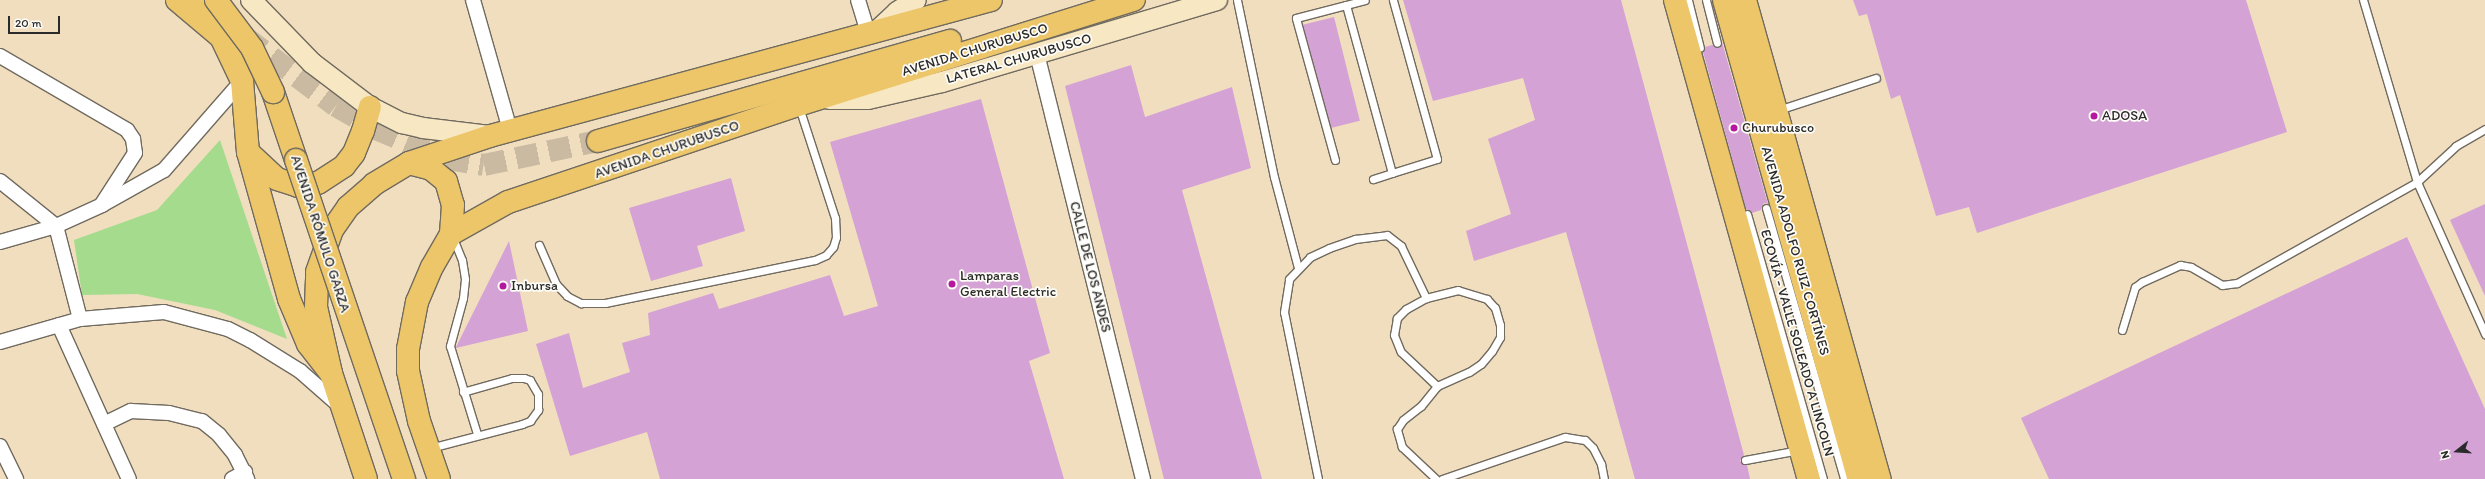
<!DOCTYPE html>
<html>
<head>
<meta charset="utf-8">
<style>
	body { margin:0 }
	#map { position:relative; width:2485px; height:479px; overflow:hidden; background:#f1debf; font-family:Itim,sans-serif }
	div>[style] { position:absolute }
	.green>* { inset:0; background:#a4db8d }
	.building>* { inset:0; background:#d4a2d5; transform-origin:0 0 }
	.highway-tunnel>* { height:22px; margin-top:-11px; transform-origin:0; background:repeating-linear-gradient(90deg,#c9baa1 0 22px,transparent 0 33px) }
	.roads { filter:drop-shadow(1px 0 #706a5f) drop-shadow(-1px 0 #706a5f) drop-shadow(0 1px #706a5f) drop-shadow(0 -1px #706a5f) }
	.lane>* { height:7px; margin:-3.5px; padding:0 3.5px; transform-origin:3.5px; border-radius:3.5px; background:#fff }
	.street>* { height:14px; margin:-7px; padding:0 7px; transform-origin:7px; border-radius:7px; background:#fff }
	.secondary>* { height:20px; margin:-10px; padding:0 10px; transform-origin:10px; border-radius:10px; background:#f7e8c3 }
	.primary>* { height:22px; margin:-11px; padding:0 11px; transform-origin:11px; border-radius:11px; background:#ecc669 }
	.highway>* { height:22px; margin:-11px; padding:0 11px; transform-origin:11px; border-radius:11px; background:#ecc669 }
	.bridges { filter:drop-shadow(1px 0 #706a5f) drop-shadow(-1px 0 #706a5f) drop-shadow(0 1px #706a5f) drop-shadow(0 -1px #706a5f) }
	.primary-bridge>* { height:22px; margin:-11px; padding:0 11px; transform-origin:11px; border-radius:11px; background:#ecc669 }
	.dots>* { width:11px; height:11px; translate:-50% -50%; box-sizing:border-box; border:2px solid #fdfcf7; border-radius:50% }
	span { translate:-50% -50%; white-space:nowrap; text-align:center; line-height:1.15; -webkit-text-stroke:3.5px #fdfcf7; paint-order:stroke }
	.street-label { font-size:14px; color:#2b2b2b }
	.poi-label { font-size:14px; color:#2b2b2b }
	.left { translate:0 -50%; text-align:left }
	.north { position:absolute; left:2437px; top:431px; width:40px; height:40px; -webkit-text-stroke:3px #fdfcf7; paint-order:stroke; rotate:253deg; font-size:11px; font-weight:700; line-height:16px; text-align:center; color:#2b2b2b }
	.north::after { content:''; display:block; margin:auto; width:14px; height:18px; background:#2b2b2b; clip-path:polygon(50% 0,100% 100%,50% 72%,0 100%) }
	.scale { position:absolute; left:8px; top:16px; width:52px; height:18px; box-sizing:border-box; border:2px solid #2b2b2b; border-top:0; padding-left:5px; font-size:12px; line-height:14px; white-space:nowrap; color:#2b2b2b; -webkit-text-stroke:3px #fdfcf7; paint-order:stroke }
</style>
</head>
<body>
<div id="map">
	<div class="green">
		<div style="clip-path:polygon(220px 140px,287px 339px,215px 310px,137px 294px,82px 295px,74px 240px,157px 210px)"></div>
	</div>
	<div class="building">
		<div style="clip-path:polygon(1403px 0,1621px 0,1744px 455px,1740px 461px,1747px 465px,1750px 479px,1635px 479px,1566px 232px,1474px 261px,1466px 231px,1511px 214px,1488px 139px,1535px 120px,1523px 78px,1433px 101px)"></div>
		<div style="clip-path:polygon(1853px 0,2246px 0,2287px 132px,1977px 233px,1969px 207px,1936px 216px,1900px 95px,1891px 99px,1867px 14px,1859px 16px)"></div>
		<div style="left:1334px;top:17px;width:107px;height:32px;rotate:76deg"></div>
		<div style="clip-path:polygon(1722px 42px,1768px 204px,1764px 203px,1761px 210px,1752px 213px,1746px 209px,1703px 52px,1705px 47px,1712px 45px,1719px 48px)"></div>
		<div style="clip-path:polygon(1131px 65px,1145px 117px,1232px 87px,1251px 168px,1182px 190px,1262px 479px,1164px 479px,1065px 86px)"></div>
		<div style="clip-path:polygon(981px 99px,1050px 353px,1029px 361px,1064px 479px,660px 479px,647px 432px,570px 456px,536px 344px,569px 333px,583px 388px,630px 372px,622px 343px,650px 335px,648px 313px,713px 293px,719px 309px,830px 275px,844px 316px,878px 306px,830px 142px)"></div>
		<div style="clip-path:polygon(731px 178px,745px 231px,697px 246px,703px 266px,651px 281px,629px 208px)"></div>
		<div style="clip-path:polygon(2485px 204px,2485px 296px,2450px 220px)"></div>
		<div style="clip-path:polygon(2407px 237px,2485px 409px,2485px 479px,2049px 479px,2021px 418px)"></div>
		<div style="clip-path:polygon(509px 241px,528px 331px,456px 348px,456px 347px)"></div>
	</div>
	<div class="highway-tunnel">
		<div style="left:245px;top:37px;width:114px;rotate:37.2deg"></div>
		<div style="left:336px;top:106px;width:46px;rotate:29.9deg"></div>
		<div style="left:376px;top:129px;width:77px;rotate:22.9deg"></div>
		<div style="left:447px;top:159px;width:37px;rotate:9deg"></div>
		<div style="left:484px;top:165px;width:116px;rotate:-11.9deg"></div>
	</div>
	<div class="roads">
		<div class="lane">
			<div style="left:1237px;top:0;width:181px;rotate:78.2deg"></div>
			<div style="left:1274px;top:177px;width:94px;rotate:75.2deg"></div>
			<div style="left:1688px;top:0;width:49px;rotate:76deg"></div>
			<div style="left:1706px;top:0;width:44px;rotate:75.7deg"></div>
			<div style="left:1346px;top:5px;width:174px;rotate:74.7deg"></div>
			<div style="left:1392px;top:173px;width:20px;rotate:162deg"></div>
			<div style="left:1778px;top:110px;width:103px;rotate:-18.1deg"></div>
			<div style="left:2485px;top:129px;width:34px;rotate:150deg"></div>
			<div style="left:2456px;top:146px;width:53px;rotate:137.3deg"></div>
			<div style="left:2417px;top:182px;width:167px;rotate:65.9deg"></div>
			<div style="left:1335px;top:160px;width:147px;rotate:-105.4deg"></div>
			<div style="left:1296px;top:18px;width:71px;rotate:-14.6deg"></div>
			<div style="left:1392px;top:173px;width:47px;rotate:-17.3deg"></div>
			<div style="left:1437px;top:159px;width:165px;rotate:-105.5deg"></div>
			<div style="left:1766px;top:208px;width:282px;rotate:73.9deg"></div>
			<div style="left:1747px;top:214px;width:276px;rotate:74deg"></div>
			<div style="left:453px;top:238px;width:24px;rotate:68deg"></div>
			<div style="left:462px;top:260px;width:19px;rotate:81deg"></div>
			<div style="left:465px;top:279px;width:19px;rotate:96deg"></div>
			<div style="left:463px;top:298px;width:50px;rotate:105.2deg"></div>
			<div style="left:450px;top:346px;width:92px;rotate:72.9deg"></div>
			<div style="left:539px;top:245px;width:43px;rotate:66.4deg"></div>
			<div style="left:556px;top:284px;width:16px;rotate:47deg"></div>
			<div style="left:567px;top:296px;width:16px;rotate:27deg"></div>
			<div style="left:581px;top:303px;width:24px"></div>
			<div style="left:605px;top:303px;width:214px;rotate:-11.6deg"></div>
			<div style="left:815px;top:260px;width:12px;rotate:-24deg"></div>
			<div style="left:826px;top:255px;width:11px;rotate:-49deg"></div>
			<div style="left:833px;top:247px;width:10px;rotate:-73deg"></div>
			<div style="left:836px;top:237px;width:19px;rotate:-93deg"></div>
			<div style="left:835px;top:218px;width:117px;rotate:-108deg"></div>
			<div style="left:2122px;top:330px;width:45px;rotate:-73.2deg"></div>
			<div style="left:2135px;top:287px;width:9px;rotate:-36deg"></div>
			<div style="left:2142px;top:282px;width:42px;rotate:-24.1deg"></div>
			<div style="left:2180px;top:265px;width:11px;rotate:10deg"></div>
			<div style="left:2191px;top:267px;width:36px;rotate:30deg"></div>
			<div style="left:2222px;top:285px;width:15px;rotate:-8deg"></div>
			<div style="left:2237px;top:283px;width:206px;rotate:-29.3deg"></div>
			<div style="left:2417px;top:182px;width:190px;rotate:-106.5deg"></div>
			<div style="left:430px;top:448px;width:95px;rotate:-14.6deg"></div>
			<div style="left:522px;top:424px;width:9px;rotate:-21deg"></div>
			<div style="left:530px;top:421px;width:14px;rotate:-54deg"></div>
			<div style="left:538px;top:410px;width:16px;rotate:-90deg"></div>
			<div style="left:538px;top:394px;width:16px;rotate:-120deg"></div>
			<div style="left:530px;top:380px;width:6px;rotate:-162deg"></div>
			<div style="left:524px;top:378px;width:12px;rotate:180deg"></div>
			<div style="left:512px;top:378px;width:51px;rotate:164.1deg"></div>
			<div style="left:1745px;top:460px;width:55px;rotate:-10.5deg"></div>
			<div style="left:1318px;top:479px;width:170px;rotate:-101.5deg"></div>
			<div style="left:1284px;top:312px;width:33px;rotate:-81deg"></div>
			<div style="left:1289px;top:279px;width:30px;rotate:-46deg"></div>
			<div style="left:1310px;top:257px;width:21px;rotate:-25deg"></div>
			<div style="left:1329px;top:248px;width:28px;rotate:-19deg"></div>
			<div style="left:1355px;top:239px;width:32px;rotate:-7deg"></div>
			<div style="left:1387px;top:235px;width:18px;rotate:38deg"></div>
			<div style="left:1401px;top:246px;width:58px;rotate:64.3deg"></div>
			<div style="left:1436px;top:479px;width:47px;rotate:-136.7deg"></div>
			<div style="left:1402px;top:447px;width:19px;rotate:-106deg"></div>
			<div style="left:1397px;top:429px;width:11px;rotate:-56deg"></div>
			<div style="left:1403px;top:420px;width:23px;rotate:-38deg"></div>
			<div style="left:1421px;top:406px;width:26px;rotate:-51deg"></div>
			<div style="left:1437px;top:386px;width:35px;rotate:-24deg"></div>
			<div style="left:1469px;top:372px;width:14px;rotate:-34deg"></div>
			<div style="left:1481px;top:364px;width:17px;rotate:-50deg"></div>
			<div style="left:1492px;top:351px;width:16px;rotate:-60deg"></div>
			<div style="left:1500px;top:337px;width:12px;rotate:-90deg"></div>
			<div style="left:1500px;top:325px;width:18px;rotate:-106deg"></div>
			<div style="left:1495px;top:308px;width:12px;rotate:-132deg"></div>
			<div style="left:1487px;top:299px;width:30px;rotate:-163deg"></div>
			<div style="left:1458px;top:290px;width:33px;rotate:166deg"></div>
			<div style="left:1426px;top:298px;width:23px;rotate:151deg"></div>
			<div style="left:1406px;top:309px;width:13px;rotate:135deg"></div>
			<div style="left:1397px;top:318px;width:17px;rotate:100deg"></div>
			<div style="left:1394px;top:335px;width:18px;rotate:68deg"></div>
			<div style="left:1401px;top:352px;width:50px;rotate:43.4deg"></div>
			<div style="left:1442px;top:479px;width:130px;rotate:-18.9deg"></div>
			<div style="left:1565px;top:437px;width:20px;rotate:9deg"></div>
			<div style="left:1585px;top:440px;width:11px;rotate:45deg"></div>
			<div style="left:1593px;top:448px;width:18px;rotate:63deg"></div>
			<div style="left:1601px;top:464px;width:15px;rotate:79deg"></div>
		</div>
		<div class="street">
			<div style="left:473px;top:0;width:135px;rotate:74.1deg"></div>
			<div style="left:858px;top:0;width:34px;rotate:73deg"></div>
			<div style="left:1037px;top:54px;width:438px;rotate:76deg"></div>
			<div style="left:0;top:56px;width:147px;rotate:30.2deg"></div>
			<div style="left:127px;top:130px;width:11px;rotate:56deg"></div>
			<div style="left:133px;top:139px;width:14px;rotate:82deg"></div>
			<div style="left:135px;top:153px;width:61px;rotate:122.9deg"></div>
			<div style="left:0;top:181px;width:72px;rotate:38.8deg"></div>
			<div style="left:56px;top:226px;width:96px;rotate:75.5deg"></div>
			<div style="left:0;top:242px;width:58px;rotate:-15.9deg"></div>
			<div style="left:56px;top:226px;width:51px;rotate:-24.5deg"></div>
			<div style="left:102px;top:205px;width:71px;rotate:-29.4deg"></div>
			<div style="left:164px;top:170px;width:118px;rotate:-48.8deg"></div>
			<div style="left:59px;top:325px;width:169px;rotate:65.6deg"></div>
			<div style="left:0;top:342px;width:83px;rotate:-16deg"></div>
			<div style="left:80px;top:319px;width:84px;rotate:-4.8deg"></div>
			<div style="left:164px;top:312px;width:66px;rotate:14.9deg"></div>
			<div style="left:228px;top:329px;width:25px;rotate:27deg"></div>
			<div style="left:250px;top:340px;width:59px;rotate:31.8deg"></div>
			<div style="left:300px;top:371px;width:53px;rotate:41.2deg"></div>
			<div style="left:104px;top:424px;width:30px;rotate:-26deg"></div>
			<div style="left:131px;top:411px;width:38px;rotate:3deg"></div>
			<div style="left:169px;top:413px;width:34px;rotate:14deg"></div>
			<div style="left:202px;top:421px;width:22px;rotate:39deg"></div>
			<div style="left:219px;top:435px;width:26px;rotate:51deg"></div>
			<div style="left:235px;top:455px;width:27px;rotate:63deg"></div>
			<div style="left:0;top:446px;width:37px;rotate:64deg"></div>
			<div style="left:232px;top:479px;width:15px;rotate:-28deg"></div>
		</div>
		<div class="secondary">
			<div style="left:251px;top:0;width:88px;rotate:45.9deg"></div>
			<div style="left:312px;top:63px;width:73px;rotate:37.2deg"></div>
			<div style="left:370px;top:107px;width:36px;rotate:27deg"></div>
			<div style="left:402px;top:123px;width:22px;rotate:13deg"></div>
			<div style="left:423px;top:128px;width:67px;rotate:6.8deg"></div>
			<div style="left:878px;top:30px;width:26px;rotate:-43deg"></div>
			<div style="left:897px;top:12px;width:22px;rotate:-32deg"></div>
			<div style="left:829px;top:99px;width:39px"></div>
			<div style="left:868px;top:99px;width:76px;rotate:-12.9deg"></div>
			<div style="left:942px;top:82px;width:287px;rotate:-16.6deg"></div>
		</div>
		<div class="primary">
			<div style="left:177px;top:0;width:57px;rotate:40.1deg"></div>
			<div style="left:221px;top:37px;width:49px;rotate:64.5deg"></div>
			<div style="left:242px;top:81px;width:71px;rotate:85.2deg"></div>
			<div style="left:248px;top:152px;width:153px;rotate:74.4deg"></div>
			<div style="left:289px;top:299px;width:49px;rotate:67.1deg"></div>
			<div style="left:308px;top:344px;width:37px;rotate:52deg"></div>
			<div style="left:1675px;top:0;width:497px;rotate:74.4deg"></div>
			<div style="left:1724px;top:0;width:498px;rotate:74.3deg"></div>
			<div style="left:1745px;top:0;width:498px;rotate:74.3deg"></div>
			<div style="left:273px;top:92px;width:72px;rotate:71.3deg"></div>
			<div style="left:248px;top:152px;width:40px;rotate:43deg"></div>
			<div style="left:277px;top:179px;width:22px;rotate:18deg"></div>
			<div style="left:298px;top:186px;width:20px;rotate:-9deg"></div>
			<div style="left:318px;top:183px;width:31px;rotate:-33deg"></div>
			<div style="left:344px;top:166px;width:16px;rotate:-52deg"></div>
			<div style="left:354px;top:153px;width:24px;rotate:-68deg"></div>
			<div style="left:363px;top:131px;width:25px;rotate:-74deg"></div>
		</div>
		<div class="highway">
			<div style="left:203px;top:0;width:27px;rotate:45deg"></div>
			<div style="left:598px;top:141px;width:366px;rotate:-15.9deg"></div>
			<div style="left:409px;top:163px;width:23px;rotate:15deg"></div>
			<div style="left:431px;top:169px;width:19px;rotate:39deg"></div>
			<div style="left:446px;top:181px;width:25px;rotate:74deg"></div>
			<div style="left:453px;top:205px;width:29px;rotate:94deg"></div>
			<div style="left:366px;top:479px;width:112px;rotate:-108.3deg"></div>
			<div style="left:331px;top:373px;width:68px;rotate:-102.8deg"></div>
			<div style="left:316px;top:307px;width:35px;rotate:-88deg"></div>
			<div style="left:317px;top:272px;width:45px;rotate:-70.3deg"></div>
			<div style="left:332px;top:230px;width:28px;rotate:-55deg"></div>
			<div style="left:348px;top:207px;width:35px;rotate:-41deg"></div>
			<div style="left:374px;top:184px;width:41px;rotate:-31deg"></div>
			<div style="left:409px;top:163px;width:85px;rotate:-18.4deg"></div>
			<div style="left:490px;top:136px;width:519px;rotate:-15.19deg"></div>
			<div style="left:439px;top:479px;width:61px;rotate:-109deg"></div>
			<div style="left:419px;top:421px;width:51px;rotate:-102.4deg"></div>
			<div style="left:408px;top:371px;width:22px;rotate:-90deg"></div>
			<div style="left:408px;top:349px;width:48px;rotate:-79.2deg"></div>
			<div style="left:417px;top:302px;width:38px;rotate:-67deg"></div>
			<div style="left:432px;top:267px;width:38px;rotate:-60deg"></div>
			<div style="left:451px;top:234px;width:65px;rotate:-29.3deg"></div>
			<div style="left:508px;top:202px;width:306px;rotate:-18.5deg"></div>
			<div style="left:798px;top:105px;width:352px;rotate:-17.4deg"></div>
		</div>
	</div>
	<div class="bridges">
		<div class="primary-bridge">
			<div style="left:216px;top:0;width:60px;rotate:53.1deg"></div>
			<div style="left:252px;top:48px;width:49px;rotate:64.5deg"></div>
			<div style="left:296px;top:160px;width:337px;rotate:71.3deg"></div>
		</div>
	</div>
	<div class="dots">
		<div style="left:2094px;top:116px;background:#b5179e"></div>
		<div style="left:1734px;top:128px;background:#b5179e"></div>
		<div style="left:952px;top:284px;background:#b5179e"></div>
		<div style="left:503px;top:286px;background:#b5179e"></div>
	</div>
	<div class="street-label">
		<span style="left:975px;top:50px;rotate:-17deg">AVENIDA CHURUBUSCO</span>
		<span style="left:1019px;top:59px;rotate:-16deg">LATERAL CHURUBUSCO</span>
		<span style="left:667px;top:150px;rotate:-19deg">AVENIDA CHURUBUSCO</span>
		<span style="left:320px;top:234px;rotate:72deg">AVENIDA RÓMULO GARZA</span>
		<span style="left:1795px;top:251px;rotate:74deg">AVENIDA ADOLFO RUIZ CORTÍNES</span>
		<span style="left:1090px;top:267px;rotate:76deg">CALLE DE LOS ANDES</span>
		<span style="left:1797px;top:343px;rotate:74deg">ECOVÍA - VALLE SOLEADO A LINCOLN</span>
	</div>
	<div class="poi-label">
		<span class="left" style="left:2102px;top:116px">ADOSA</span>
		<span class="left" style="left:1742px;top:128px">Churubusco</span>
		<span class="left" style="left:960px;top:284px">Lamparas<br>General Electric</span>
		<span class="left" style="left:511px;top:286px">Inbursa</span>
	</div>
	<div class="north">N</div>
	<div class="scale">20 m</div>
</div>
</body>
</html>
